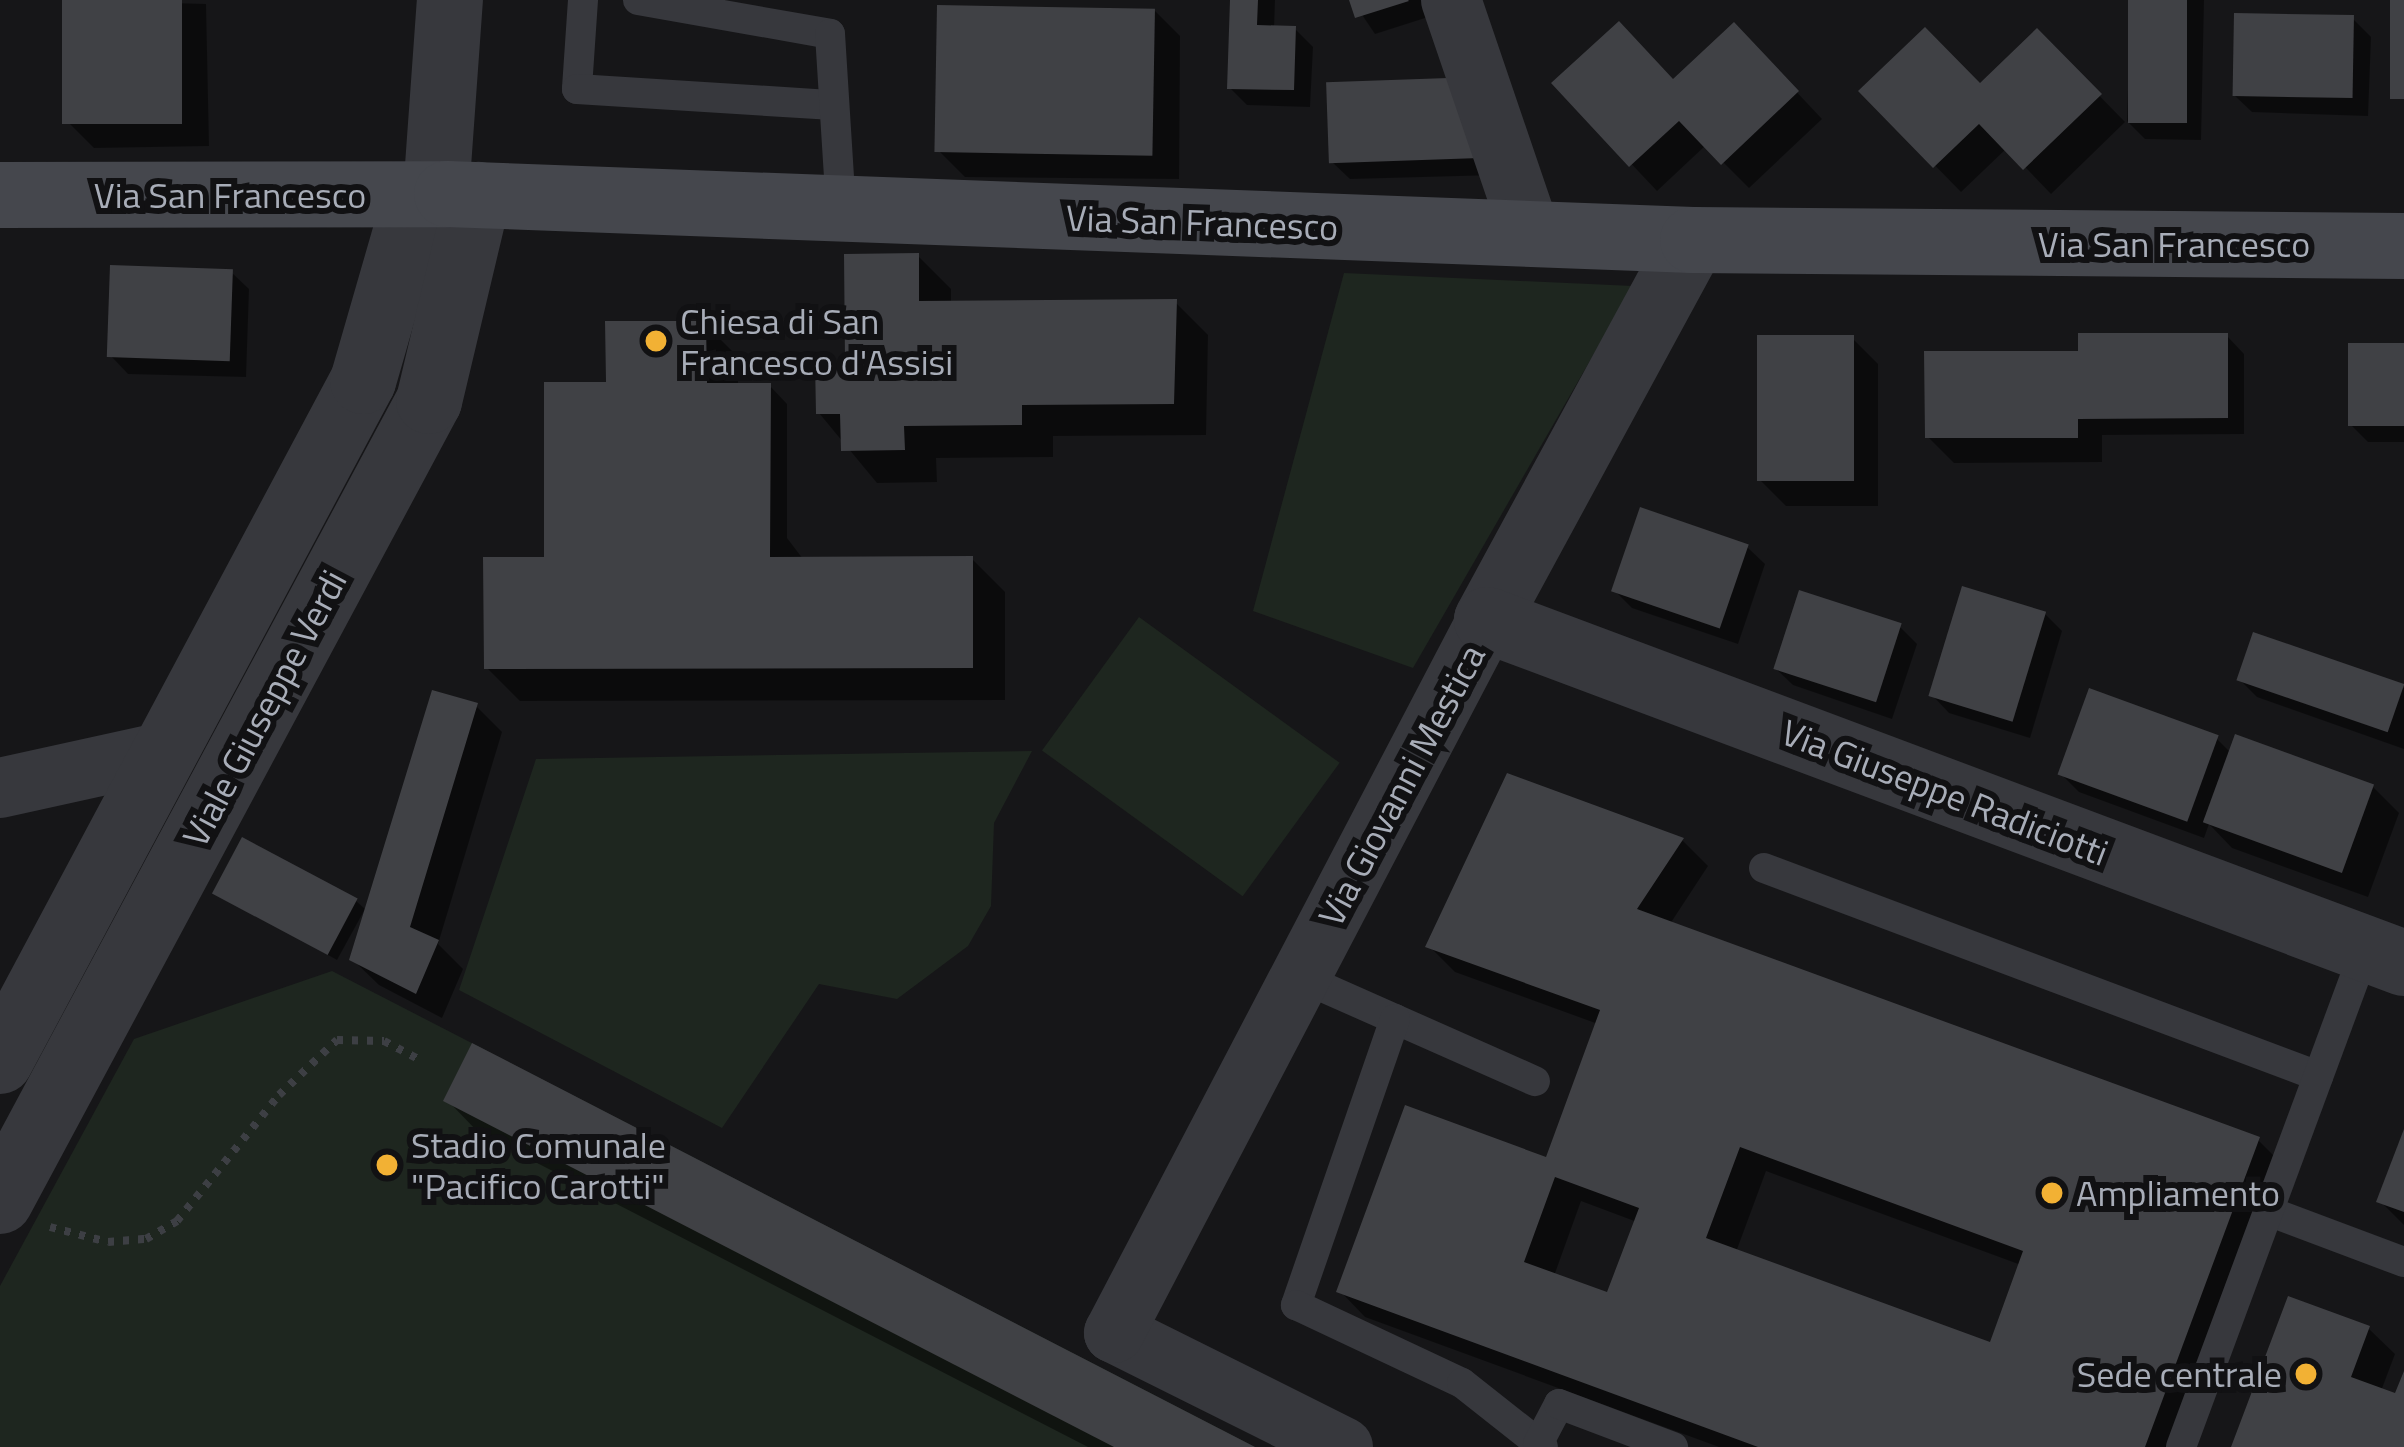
<!DOCTYPE html>
<html>
<head>
<meta charset="utf-8">
<style>
	body { margin:0 }
	#map { position:relative; width:2404px; height:1447px; overflow:hidden; background:#161618; font-family:"Titillium Web",sans-serif }
	div>[style] { position:absolute }
	.green>* { inset:0; background:#1e261f; transform-origin:0 0 }
	.shadow>* { inset:0; background:#0007 }
	.building>* { inset:0; background:#404145; transform-origin:0 0 }
	.path>* { height:8px; margin-top:-4px; transform-origin:0; background:repeating-linear-gradient(90deg,#3d3f44 0 6px,transparent 0 15px) }
	.service>* { height:30px; margin:-15px; padding:0 15px; transform-origin:15px; border-radius:15px; background:#37383d }
	.minor>* { height:60px; margin:-30px; padding:0 30px; transform-origin:30px; border-radius:30px; background:#37383d }
	.tertiary>* { height:66px; margin:-33px; padding:0 33px; transform-origin:33px; border-radius:33px; background:#37383d }
	.secondary>* { height:66px; margin:-33px; padding:0 33px; transform-origin:33px; border-radius:33px; background:#45474d }
	.dots>* { width:33px; height:33px; translate:-50% -50%; box-sizing:border-box; border:6px solid #111113; border-radius:50% }
	span { translate:-50% -50%; white-space:nowrap; text-align:center; line-height:1.15; -webkit-text-stroke:12px #111113; paint-order:stroke }
	.street-label { font-size:36px; color:#a8adb8 }
	.poi-label { font-size:36px; color:#a8adb8 }
	.left { translate:0 -50%; text-align:left }
	.right { translate:-100% -50%; text-align:right }
</style>
</head>
<body>
<div id="map">
	<div class="green">
		<div style="clip-path:polygon(1344px 273px,1633px 286px,1413px 668px,1253px 611px)"></div>
		<div style="left:1139px;top:617px;width:248px;height:165px;rotate:36deg"></div>
		<div style="clip-path:polygon(1032px 751px,994px 823px,991px 906px,968px 946px,897px 999px,819px 984px,722px 1128px,459px 990px,536px 759px)"></div>
		<div style="clip-path:polygon(332px 971px,1255px 1447px,0 1447px,0 1286px,134px 1039px)"></div>
	</div>
	<div class="shadow">
		<div style="clip-path:polygon(65px 0,206px 4px,209px 146px,94px 148px,68px 122px)"></div>
		<div style="clip-path:polygon(1233px 0,1275px 0,1274px 29px,1295px 29px,1313px 47px,1310px 107px,1247px 105px,1230px 88px)"></div>
		<div style="clip-path:polygon(1352px 0,1443px 0,1447px 11px,1375px 34px)"></div>
		<div style="clip-path:polygon(2131px 0,2204px 0,2201px 140px,2145px 139px,2127px 121px)"></div>
		<div style="clip-path:polygon(1154px 10px,1180px 36px,1179px 179px,965px 177px,939px 151px)"></div>
		<div style="clip-path:polygon(2353px 19px,2371px 37px,2368px 116px,2252px 112px,2234px 95px)"></div>
		<div style="clip-path:polygon(2037px 32px,2125px 122px,2051px 194px,2007px 148px,1961px 192px,1862px 91px,1980px 87px)"></div>
		<div style="clip-path:polygon(1759px 52px,1822px 119px,1749px 188px,1706px 145px,1657px 191px,1555px 83px,1674px 82px)"></div>
		<div style="clip-path:polygon(1476px 80px,1496px 175px,1350px 179px,1332px 162px)"></div>
		<div style="clip-path:polygon(918px 256px,951px 289px,951px 304px,1175px 302px,1208px 335px,1206px 435px,1053px 436px,1053px 457px,936px 458px,937px 482px,877px 483px,819px 413px)"></div>
		<div style="clip-path:polygon(231px 272px,249px 289px,246px 377px,128px 374px,111px 356px)"></div>
		<div style="clip-path:polygon(705px 324px,738px 357px,738px 386px,770px 386px,787px 404px,787px 538px,803px 559px,972px 559px,1005px 592px,1005px 700px,520px 701px,487px 668px,547px 560px,609px 385px)"></div>
		<div style="clip-path:polygon(2227px 336px,2244px 354px,2244px 434px,2102px 435px,2102px 462px,1954px 463px,1928px 437px,2081px 354px)"></div>
		<div style="clip-path:polygon(1852px 338px,1878px 364px,1878px 506px,1786px 506px,1760px 480px)"></div>
		<div style="clip-path:polygon(2404px 346px,2404px 442px,2368px 442px,2351px 425px)"></div>
		<div style="clip-path:polygon(1747px 547px,1765px 564px,1738px 644px,1632px 608px,1615px 591px)"></div>
		<div style="clip-path:polygon(2045px 614px,2062px 631px,2030px 738px,1949px 713px,1932px 695px)"></div>
		<div style="clip-path:polygon(1899px 626px,1917px 644px,1892px 719px,1793px 685px,1775px 668px)"></div>
		<div style="clip-path:polygon(2239px 679px,2404px 688px,2404px 749px,2257px 697px)"></div>
		<div style="clip-path:polygon(476px 706px,502px 732px,438px 944px,463px 969px,442px 1018px,379px 985px,352px 959px)"></div>
		<div style="clip-path:polygon(2216px 738px,2231px 753px,2373px 787px,2399px 813px,2368px 897px,2232px 848px,2209px 824px,2204px 838px,2079px 792px,2061px 774px)"></div>
		<div style="clip-path:polygon(evenodd,1682px 840px,1708px 866px,1670px 924px,2258px 1140px,2284px 1166px,2180px 1447px,1719px 1447px,1365px 1317px,1340px 1291px,1548px 1161px,1598px 1024px,1455px 972px,1429px 946px,1682px 840px,1766px 1171px,2021px 1265px,1991px 1346px,1736px 1252px,1766px 1171px,1682px 840px,1581px 1201px,1637px 1222px,1609px 1296px,1554px 1276px,1581px 1201px)"></div>
		<div style="clip-path:polygon(216px 892px,356px 901px,365px 909px,337px 960px)"></div>
		<div style="clip-path:polygon(447px 1100px,1249px 1447px,1088px 1447px,479px 1133px)"></div>
		<div style="clip-path:polygon(2404px 1136px,2404px 1225px,2380px 1201px)"></div>
		<div style="clip-path:polygon(2369px 1329px,2395px 1354px,2381px 1391px,2397px 1397px,2404px 1379px,2404px 1447px,2234px 1447px)"></div>
	</div>
	<div class="building">
		<div style="left:62px;top:0;width:120px;height:124px"></div>
		<div style="clip-path:polygon(1230px 0,1258px 0,1257px 25px,1296px 26px,1294px 90px,1227px 89px)"></div>
		<div style="clip-path:polygon(1349px 0,1408px 0,1409px 1px,1355px 18px)"></div>
		<div style="left:2128px;top:0;width:59px;height:123px"></div>
		<div style="left:2390px;top:0;width:14px;height:99px"></div>
		<div style="left:937px;top:5px;width:218px;height:147px;rotate:1deg"></div>
		<div style="left:2234px;top:13px;width:120px;height:83px;rotate:1deg"></div>
		<div style="clip-path:polygon(1619px 21px,1673px 79px,1734px 22px,1799px 91px,1721px 165px,1679px 121px,1629px 167px,1551px 83px)"></div>
		<div style="clip-path:polygon(1925px 27px,1980px 83px,2037px 28px,2102px 94px,2023px 170px,1979px 124px,1933px 168px,1858px 91px)"></div>
		<div style="left:1477px;top:77px;width:81px;height:151px;rotate:88deg"></div>
		<div style="clip-path:polygon(919px 253px,919px 301px,1177px 299px,1174px 404px,1022px 405px,1022px 425px,904px 426px,905px 450px,841px 451px,840px 414px,816px 414px,815px 362px,845px 362px,844px 254px)"></div>
		<div style="left:110px;top:265px;width:123px;height:92px;rotate:2deg"></div>
		<div style="clip-path:polygon(605px 321px,706px 321px,707px 383px,771px 383px,770px 557px,973px 556px,973px 668px,484px 669px,483px 557px,544px 557px,544px 382px,606px 382px)"></div>
		<div style="clip-path:polygon(2078px 333px,2228px 333px,2228px 418px,2078px 419px,2078px 438px,1925px 438px,1924px 351px,2078px 351px)"></div>
		<div style="left:1757px;top:335px;width:97px;height:146px"></div>
		<div style="left:2348px;top:343px;width:56px;height:83px"></div>
		<div style="left:1640px;top:507px;width:115px;height:89px;rotate:19deg"></div>
		<div style="left:1962px;top:586px;width:88px;height:115px;rotate:17deg"></div>
		<div style="left:1799px;top:590px;width:108px;height:83px;rotate:18deg"></div>
		<div style="left:2253px;top:632px;width:160px;height:51px;rotate:19deg"></div>
		<div style="left:2089px;top:688px;width:138px;height:92px;rotate:20deg"></div>
		<div style="clip-path:polygon(432px 690px,478px 703px,410px 927px,439px 940px,416px 994px,349px 960px)"></div>
		<div style="left:2235px;top:734px;width:148px;height:94px;rotate:20deg"></div>
		<div style="clip-path:polygon(evenodd,1507px 773px,1684px 838px,1637px 909px,2260px 1137px,2145px 1447px,1758px 1447px,1336px 1292px,1405px 1105px,1546px 1157px,1600px 1010px,1425px 947px,1507px 773px,1740px 1147px,2023px 1251px,1990px 1342px,1706px 1238px,1740px 1147px,1507px 773px,1555px 1177px,1639px 1208px,1607px 1292px,1524px 1262px,1555px 1177px)"></div>
		<div style="left:242px;top:837px;width:131px;height:64px;rotate:28deg"></div>
		<div style="clip-path:polygon(472px 1043px,1255px 1447px,1114px 1447px,443px 1101px)"></div>
		<div style="clip-path:polygon(2404px 1129px,2404px 1212px,2376px 1202px)"></div>
		<div style="clip-path:polygon(2288px 1296px,2370px 1326px,2351px 1377px,2395px 1393px,2404px 1371px,2404px 1447px,2231px 1447px)"></div>
	</div>
	<div class="path">
		<div style="left:50px;top:1227px;width:60px;rotate:14.5deg"></div>
		<div style="left:108px;top:1242px;width:38px;rotate:-5deg"></div>
		<div style="left:146px;top:1239px;width:36px;rotate:-30deg"></div>
		<div style="left:177px;top:1221px;width:162px;rotate:-51deg"></div>
		<div style="left:279px;top:1095px;width:80px;rotate:-43.5deg"></div>
		<div style="left:337px;top:1040px;width:47px;rotate:1.2deg"></div>
		<div style="left:384px;top:1041px;width:43px;rotate:27.8deg"></div>
	</div>
	<div class="service">
		<div style="left:583px;top:0;width:89px;rotate:93.9deg"></div>
		<div style="left:577px;top:89px;width:257px;rotate:3.6deg"></div>
		<div style="left:638px;top:0;width:195px;rotate:10deg"></div>
		<div style="left:830px;top:34px;width:175px;rotate:86.4deg"></div>
		<div style="left:1764px;top:868px;width:592px;rotate:20.58deg"></div>
		<div style="left:1300px;top:977px;width:257px;rotate:23.9deg"></div>
		<div style="left:1395px;top:1019px;width:303px;rotate:109.1deg"></div>
		<div style="left:1296px;top:1305px;width:183px;rotate:25.2deg"></div>
		<div style="left:1462px;top:1383px;width:103px;rotate:38.3deg"></div>
		<div style="left:2268px;top:1211px;width:145px;rotate:20.6deg"></div>
		<div style="left:1538px;top:1444px;width:45px;rotate:-62.3deg"></div>
		<div style="left:1559px;top:1404px;width:122px;rotate:20.7deg"></div>
		<div style="left:2181px;top:1447px;width:530px;rotate:-69.68deg"></div>
	</div>
	<div class="minor">
		<div style="left:1451px;top:0;width:248px;rotate:71.2deg"></div>
		<div style="left:0;top:788px;width:172px;rotate:-12.4deg"></div>
		<div style="left:1343px;top:1447px;width:256px;rotate:-153.5deg"></div>
		<div style="left:1114px;top:1333px;width:805px;rotate:-62.38deg"></div>
	</div>
	<div class="tertiary">
		<div style="left:436px;top:194px;width:195px;rotate:-85.9deg"></div>
		<div style="left:1693px;top:240px;width:432px;rotate:118.5deg"></div>
		<div style="left:1487px;top:620px;width:979px;rotate:20.51deg"></div>
		<div style="left:0;top:1061px;width:771px;rotate:-61.91deg"></div>
		<div style="left:363px;top:381px;width:195px;rotate:-73.9deg"></div>
		<div style="left:0;top:1201px;width:908px;rotate:-61.8deg"></div>
		<div style="left:429px;top:401px;width:212px;rotate:-76.6deg"></div>
	</div>
	<div class="secondary">
		<div style="left:0;top:195px;width:447px;rotate:-0.1deg"></div>
		<div style="left:447px;top:194px;width:1247px;rotate:2.11deg"></div>
		<div style="left:1693px;top:240px;width:711px;rotate:0.48deg"></div>
	</div>
	<div class="dots">
		<div style="left:656px;top:341px;background:#f2b134"></div>
		<div style="left:387px;top:1165px;background:#f2b134"></div>
		<div style="left:2052px;top:1193px;background:#f2b134"></div>
		<div style="left:2306px;top:1374px;background:#f2b134"></div>
	</div>
	<div class="street-label">
		<span style="left:230px;top:195px">Via San Francesco</span>
		<span style="left:1202px;top:222px;rotate:2deg">Via San Francesco</span>
		<span style="left:2174px;top:244px">Via San Francesco</span>
		<span style="left:264px;top:708px;rotate:-62deg">Viale Giuseppe Verdi</span>
		<span style="left:1401px;top:785px;rotate:-62deg">Via Giovanni Mestica</span>
		<span style="left:1945px;top:792px;rotate:21deg">Via Giuseppe Radiciotti</span>
	</div>
	<div class="poi-label">
		<span class="left" style="left:680px;top:341px">Chiesa di San<br>Francesco d'Assisi</span>
		<span class="left" style="left:411px;top:1165px">Stadio Comunale<br>"Pacifico Carotti"</span>
		<span class="left" style="left:2076px;top:1193px">Ampliamento</span>
		<span class="right" style="left:2282px;top:1374px">Sede centrale</span>
	</div>
</div>
</body>
</html>
